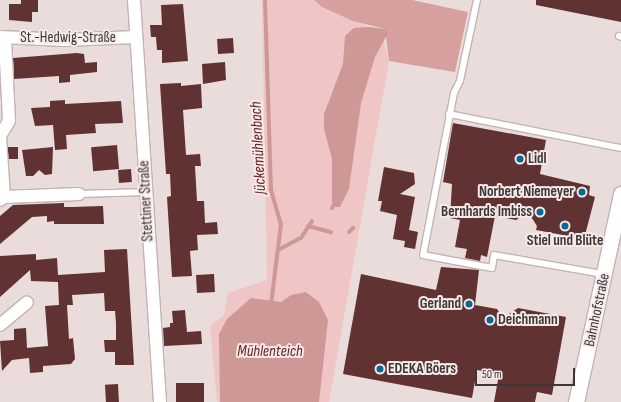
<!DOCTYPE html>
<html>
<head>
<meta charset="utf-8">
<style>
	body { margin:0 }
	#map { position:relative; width:621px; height:402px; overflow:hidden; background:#e9dcdb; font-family:"Sofia Sans Condensed",sans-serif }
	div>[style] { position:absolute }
	.green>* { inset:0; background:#efc6c5 }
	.forest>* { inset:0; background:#d7a09f }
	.water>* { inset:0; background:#ce9896 }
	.stream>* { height:4px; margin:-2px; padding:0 2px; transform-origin:2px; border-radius:2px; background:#ce9896 }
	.building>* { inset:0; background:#603232; transform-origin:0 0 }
	.roads { filter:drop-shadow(1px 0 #c1b4b3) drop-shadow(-1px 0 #c1b4b3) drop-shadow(0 1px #c1b4b3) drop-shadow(0 -1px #c1b4b3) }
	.service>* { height:6px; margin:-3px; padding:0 3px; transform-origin:3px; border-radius:3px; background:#fff }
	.minor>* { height:12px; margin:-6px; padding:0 6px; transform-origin:6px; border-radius:6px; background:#fff }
	.tertiary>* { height:15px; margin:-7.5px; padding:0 7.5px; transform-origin:7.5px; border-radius:7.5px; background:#fff }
	.dots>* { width:11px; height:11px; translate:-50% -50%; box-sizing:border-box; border:2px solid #f6e9e8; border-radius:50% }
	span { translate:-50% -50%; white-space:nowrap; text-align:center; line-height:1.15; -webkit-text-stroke:4px #f6e9e8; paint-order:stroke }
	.street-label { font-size:15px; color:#3d3838 }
	.poi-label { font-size:15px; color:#3d3838; font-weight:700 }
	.left { translate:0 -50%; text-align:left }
	.right { translate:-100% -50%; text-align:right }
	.water-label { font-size:16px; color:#662427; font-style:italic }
	.scale { position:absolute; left:475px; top:368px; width:100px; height:18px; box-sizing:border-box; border:2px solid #3d3838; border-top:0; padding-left:5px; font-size:12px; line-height:14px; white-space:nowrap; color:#3d3838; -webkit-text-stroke:3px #f6e9e8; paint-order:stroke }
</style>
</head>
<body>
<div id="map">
	<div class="green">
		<div style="clip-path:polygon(262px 0,314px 0,322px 7px,369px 27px,385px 29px,388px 33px,384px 42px,389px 61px,329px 402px,217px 402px,210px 326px,224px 315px,228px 293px,267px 280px)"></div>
	</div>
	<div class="forest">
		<div style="clip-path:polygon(314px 0,412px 0,468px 12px,455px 72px,389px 61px,385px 29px,353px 21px,322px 7px)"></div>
	</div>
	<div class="water">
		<div style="clip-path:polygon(369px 27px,385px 29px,388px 33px,375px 57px,361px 103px,349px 189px,340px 207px,335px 207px,332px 204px,332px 159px,324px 129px,324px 114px,343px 64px,345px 36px,354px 28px)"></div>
		<div style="clip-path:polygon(306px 292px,319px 302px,328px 320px,319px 402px,220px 402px,219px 334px,227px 319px,251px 298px,281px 302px,291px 295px)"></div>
	</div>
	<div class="stream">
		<div style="left:265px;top:0;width:190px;rotate:88.2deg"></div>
		<div style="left:271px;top:190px;width:35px;rotate:74deg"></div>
		<div style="left:281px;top:224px;width:81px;rotate:97.1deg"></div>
		<div style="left:332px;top:208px;width:2px;rotate:-63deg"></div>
		<div style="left:308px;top:226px;width:24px;rotate:15deg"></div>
		<div style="left:349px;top:232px;width:6px;rotate:-45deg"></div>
		<div style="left:278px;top:250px;width:26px;rotate:-28deg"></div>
		<div style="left:301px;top:238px;width:20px;rotate:-57deg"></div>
	</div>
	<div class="building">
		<div style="clip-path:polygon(21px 0,38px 0,38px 12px,32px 12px,32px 22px,9px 20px,9px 4px,21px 4px)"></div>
		<div style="clip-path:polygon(536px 0,621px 0,621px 22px,536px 5px)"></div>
		<div style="clip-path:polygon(183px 4px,188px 61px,162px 63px,162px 50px,157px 50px,156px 37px,151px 37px,150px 25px,162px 25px,161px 5px)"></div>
		<div style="left:233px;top:38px;width:15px;height:16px;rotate:86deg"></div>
		<div style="clip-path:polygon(77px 53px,84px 54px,85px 63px,97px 62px,97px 72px,70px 75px,70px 82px,59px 83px,59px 76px,14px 79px,13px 58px)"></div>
		<div style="clip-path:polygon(225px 62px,226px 80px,203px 84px,202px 64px)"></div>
		<div style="clip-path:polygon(181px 83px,181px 86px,201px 84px,202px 108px,183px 110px,186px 155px,200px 154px,201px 166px,195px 166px,197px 201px,204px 201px,205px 223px,217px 222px,218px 234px,197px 235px,198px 250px,190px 251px,192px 276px,172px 277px,167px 197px,171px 196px,170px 174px,166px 174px,160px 84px)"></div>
		<div style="clip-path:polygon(65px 100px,65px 104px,121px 101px,123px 123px,95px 124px,96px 133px,66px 135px,67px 149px,55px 150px,53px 125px,35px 126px,31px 108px,50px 107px,50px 101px)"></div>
		<div style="clip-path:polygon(453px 123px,546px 140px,540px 174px,590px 186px,589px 195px,595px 197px,584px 239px,536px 230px,537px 226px,528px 212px,516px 220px,495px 216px,487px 257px,481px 255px,480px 261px,465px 258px,467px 249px,455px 247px,460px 220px,450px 218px,452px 184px,443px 182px)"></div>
		<div style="left:117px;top:145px;width:24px;height:26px;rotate:85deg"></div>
		<div style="left:8px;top:147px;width:10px;height:12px"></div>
		<div style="clip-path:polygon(53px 147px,52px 174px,45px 175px,39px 170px,33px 176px,26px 176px,22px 150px)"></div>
		<div style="clip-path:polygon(384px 167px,414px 173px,415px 184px,400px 194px,415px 197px,409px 230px,418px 232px,415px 249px,404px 247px,405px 241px,393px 239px,397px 215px,380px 211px,382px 201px,378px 201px)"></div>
		<div style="left:131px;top:169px;width:13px;height:13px;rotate:86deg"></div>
		<div style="clip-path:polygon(64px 203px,64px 207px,72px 207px,103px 206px,104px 224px,54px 224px,54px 221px,47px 222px,47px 216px,32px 217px,0 244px,0 216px,13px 205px)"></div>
		<div style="clip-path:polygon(127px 249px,134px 365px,115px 365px,115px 352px,105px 352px,104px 340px,116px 340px,116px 323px,115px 311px,105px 311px,104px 293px,72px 295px,73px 305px,67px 305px,69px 339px,73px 338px,75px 359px,71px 364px,43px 366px,43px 372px,30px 373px,29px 358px,12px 360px,2px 371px,0 341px,14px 340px,14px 329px,26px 328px,27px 348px,48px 346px,45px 306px,59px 305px,58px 282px,31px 281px,30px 270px,0 297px,0 256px,36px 254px,36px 260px,57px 258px,58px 275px,105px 272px,104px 250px)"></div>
		<div style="clip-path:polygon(441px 267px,479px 270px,475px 305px,497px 309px,503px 318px,518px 308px,566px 317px,552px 395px,537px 392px,535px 402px,494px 402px,499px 374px,477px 370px,472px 398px,343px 374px,361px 274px,436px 290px)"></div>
		<div style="left:214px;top:274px;width:18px;height:18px;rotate:87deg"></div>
		<div style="clip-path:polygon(185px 310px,187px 332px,201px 331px,202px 344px,164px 346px,163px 328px,170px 327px,170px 323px,173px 323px,172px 311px)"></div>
		<div style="left:204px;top:383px;width:19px;height:28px;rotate:90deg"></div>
		<div style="left:118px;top:384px;width:18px;height:13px;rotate:87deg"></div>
	</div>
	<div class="roads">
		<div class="service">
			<div style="left:477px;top:0;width:83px;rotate:101.9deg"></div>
			<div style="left:460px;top:81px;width:13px;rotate:117deg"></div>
			<div style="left:454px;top:93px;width:165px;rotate:100.8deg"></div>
			<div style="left:423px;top:255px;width:70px;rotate:10.7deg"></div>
			<div style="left:492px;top:268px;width:13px;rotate:-81deg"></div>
			<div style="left:494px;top:255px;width:111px;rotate:9.9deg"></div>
			<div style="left:619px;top:36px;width:2px;rotate:27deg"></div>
			<div style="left:449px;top:114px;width:175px;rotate:11.2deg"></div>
			<div style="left:79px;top:194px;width:67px;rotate:-1.7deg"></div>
		</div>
		<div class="minor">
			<div style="left:134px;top:0;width:403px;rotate:86.3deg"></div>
			<div style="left:0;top:37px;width:65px;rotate:2.6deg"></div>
			<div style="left:65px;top:40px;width:71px;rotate:-2.4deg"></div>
			<div style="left:4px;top:197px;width:75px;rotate:-2.3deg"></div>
			<div style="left:0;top:200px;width:5px;rotate:-37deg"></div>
			<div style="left:4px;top:197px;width:61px;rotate:-93.8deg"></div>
			<div style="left:0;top:136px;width:17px;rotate:-59deg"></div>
			<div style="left:9px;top:121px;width:83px;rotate:-92.8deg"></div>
			<div style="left:0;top:325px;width:35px;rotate:-40deg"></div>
		</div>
		<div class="tertiary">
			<div style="left:576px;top:402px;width:213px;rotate:-77.8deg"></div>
		</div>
	</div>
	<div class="dots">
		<div style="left:520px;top:159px;background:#076797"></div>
		<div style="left:582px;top:192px;background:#076797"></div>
		<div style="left:540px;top:212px;background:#076797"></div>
		<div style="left:565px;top:226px;background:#076797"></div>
		<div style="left:469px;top:304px;background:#076797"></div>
		<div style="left:490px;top:320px;background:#076797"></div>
		<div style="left:380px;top:369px;background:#076797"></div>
	</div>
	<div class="street-label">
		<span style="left:68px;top:38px">St.-Hedwig-Straße</span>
		<span style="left:146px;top:201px;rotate:-93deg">Stettiner Straße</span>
		<span style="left:597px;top:310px;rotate:-78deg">Bahnhofstraße</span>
	</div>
	<div class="poi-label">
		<span class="left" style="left:528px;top:159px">Lidl</span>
		<span class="right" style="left:574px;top:192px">Norbert Niemeyer</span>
		<span class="right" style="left:532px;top:212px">Bernhards Imbiss</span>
		<span style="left:565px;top:241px">Stiel und Blüte</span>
		<span class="right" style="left:461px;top:304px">Gerland</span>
		<span class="left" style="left:498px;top:320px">Deichmann</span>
		<span class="left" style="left:388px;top:369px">EDEKA Böers</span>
	</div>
	<div class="water-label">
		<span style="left:259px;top:148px;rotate:-93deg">Jückemühlenbach</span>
		<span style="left:270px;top:352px">Mühlenteich</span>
	</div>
	<div class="scale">50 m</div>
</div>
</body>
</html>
